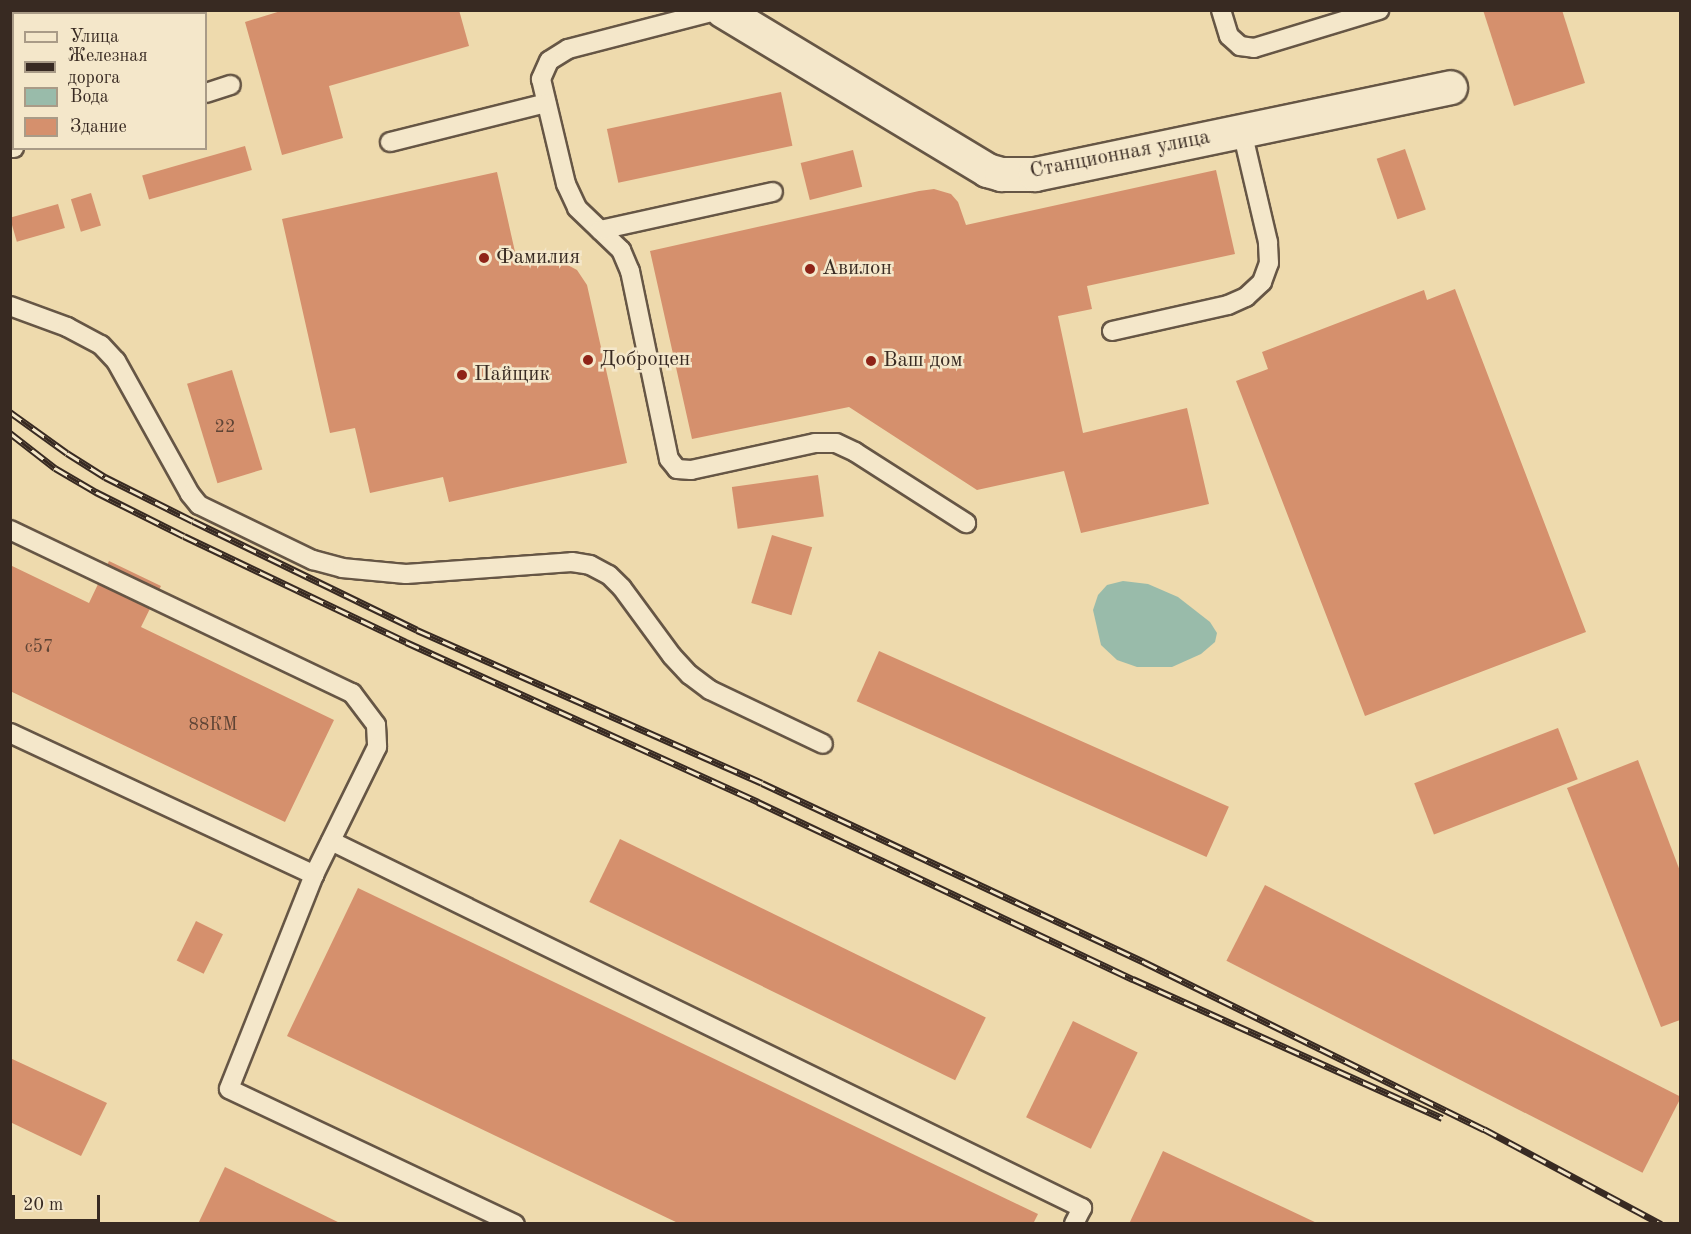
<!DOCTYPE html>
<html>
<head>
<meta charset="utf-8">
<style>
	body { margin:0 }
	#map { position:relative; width:1691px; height:1234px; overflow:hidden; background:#eedaad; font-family:"Old Standard TT",serif }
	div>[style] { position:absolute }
	.water>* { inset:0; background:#9ba }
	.building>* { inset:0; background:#d5906d; transform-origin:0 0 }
	.roads { filter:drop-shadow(2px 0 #665645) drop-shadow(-2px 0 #665645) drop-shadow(0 2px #665645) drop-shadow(0 -2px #665645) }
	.lane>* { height:18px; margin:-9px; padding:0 9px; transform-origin:9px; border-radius:9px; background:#f4e7ca }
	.street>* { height:33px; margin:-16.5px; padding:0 16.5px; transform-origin:16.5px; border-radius:16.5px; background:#f4e7ca }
	.rail>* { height:7px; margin-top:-3.5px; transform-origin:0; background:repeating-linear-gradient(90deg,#f4e7ca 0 14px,#382a22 0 28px); box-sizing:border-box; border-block:2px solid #382a22 }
	.dots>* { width:16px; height:16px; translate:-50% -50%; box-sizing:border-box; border:3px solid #f4e7ca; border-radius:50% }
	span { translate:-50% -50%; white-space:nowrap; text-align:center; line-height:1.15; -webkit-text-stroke:5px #f4e7ca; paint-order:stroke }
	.number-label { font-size:18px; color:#5f4435 }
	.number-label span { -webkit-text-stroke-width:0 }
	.street-label { font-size:21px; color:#382a22 }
	.poi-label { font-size:21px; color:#382a22 }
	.left { translate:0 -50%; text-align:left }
	.frame { position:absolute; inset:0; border:12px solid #382a22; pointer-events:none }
	.legend { position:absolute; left:12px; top:12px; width:195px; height:138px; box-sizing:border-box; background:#f4e7ca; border:2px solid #a99b87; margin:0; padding:8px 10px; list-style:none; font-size:18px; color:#382a22 }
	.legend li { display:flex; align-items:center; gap:12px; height:30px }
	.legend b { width:30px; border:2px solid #a99b87 }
	.scale { position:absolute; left:12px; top:1195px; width:88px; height:27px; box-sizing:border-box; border:3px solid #382a22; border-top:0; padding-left:8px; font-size:18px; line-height:21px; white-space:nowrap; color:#382a22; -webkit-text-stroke:4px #f4e7ca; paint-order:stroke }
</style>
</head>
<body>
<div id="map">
	<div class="water">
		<div style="clip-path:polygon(1123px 581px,1148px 584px,1178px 597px,1210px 622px,1217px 633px,1215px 642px,1201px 654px,1172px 667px,1137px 667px,1117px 660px,1101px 645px,1093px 610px,1098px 595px,1107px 585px)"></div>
	</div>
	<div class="building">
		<div style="left:117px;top:10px;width:72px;height:9px"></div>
		<div style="clip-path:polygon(284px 10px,459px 10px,469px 46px,329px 86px,343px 138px,282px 155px,245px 22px)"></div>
		<div style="clip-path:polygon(1483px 10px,1562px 10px,1585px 83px,1514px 106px)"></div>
		<div style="left:781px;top:92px;width:55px;height:178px;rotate:78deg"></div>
		<div style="left:245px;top:146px;width:25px;height:107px;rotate:74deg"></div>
		<div style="left:1405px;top:149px;width:64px;height:30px;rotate:71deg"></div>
		<div style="left:853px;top:150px;width:38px;height:54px;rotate:76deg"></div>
		<div style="clip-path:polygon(1216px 170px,1235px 254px,1087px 286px,1092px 309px,1058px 316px,1083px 433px,1187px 408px,1209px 504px,1081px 533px,1064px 471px,977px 490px,849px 407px,692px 439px,650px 251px,919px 191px,934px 189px,951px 194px,958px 202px,966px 225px)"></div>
		<div style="clip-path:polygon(497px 172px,518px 265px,543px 261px,562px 262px,577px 270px,587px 285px,627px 463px,449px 502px,443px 477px,370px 493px,355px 428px,330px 433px,282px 219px)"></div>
		<div style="left:91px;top:193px;width:34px;height:21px;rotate:73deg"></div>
		<div style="left:58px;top:204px;width:25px;height:50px;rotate:74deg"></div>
		<div style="clip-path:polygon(1455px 289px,1586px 632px,1365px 716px,1236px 381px,1268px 369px,1262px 352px,1424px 290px,1427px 300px)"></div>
		<div style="left:232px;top:370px;width:104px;height:47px;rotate:73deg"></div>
		<div style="left:818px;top:475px;width:42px;height:87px;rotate:82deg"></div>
		<div style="left:772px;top:535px;width:42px;height:71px;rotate:17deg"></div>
		<div style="clip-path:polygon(109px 561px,161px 586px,141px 627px,334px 720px,285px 822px,10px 691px,10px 565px,89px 603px)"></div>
		<div style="left:879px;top:651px;width:383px;height:55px;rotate:24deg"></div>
		<div style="left:1558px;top:728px;width:55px;height:154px;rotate:69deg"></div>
		<div style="clip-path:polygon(1638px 760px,1680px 871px,1680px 1020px,1661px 1027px,1567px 788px)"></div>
		<div style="left:620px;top:839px;width:407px;height:70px;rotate:26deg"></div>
		<div style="left:1265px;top:885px;width:467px;height:85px;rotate:27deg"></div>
		<div style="clip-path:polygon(358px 888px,1038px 1214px,1033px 1224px,680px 1224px,287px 1036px)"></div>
		<div style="left:196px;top:921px;width:30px;height:44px;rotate:26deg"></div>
		<div style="left:1073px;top:1021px;width:72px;height:107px;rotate:26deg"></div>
		<div style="clip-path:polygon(10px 1058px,107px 1103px,81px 1156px,10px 1122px)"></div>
		<div style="clip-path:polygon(1163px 1151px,1319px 1224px,1129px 1224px)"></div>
		<div style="clip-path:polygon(225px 1167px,342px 1224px,198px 1224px)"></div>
	</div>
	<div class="roads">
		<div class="lane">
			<div style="left:59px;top:10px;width:4px;rotate:76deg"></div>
			<div style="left:719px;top:10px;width:156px;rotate:165.5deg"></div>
			<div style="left:568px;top:49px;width:22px;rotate:148deg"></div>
			<div style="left:549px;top:61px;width:20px;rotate:114deg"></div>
			<div style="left:541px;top:79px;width:108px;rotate:76.6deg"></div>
			<div style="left:566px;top:184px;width:26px;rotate:65deg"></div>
			<div style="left:577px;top:208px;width:61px;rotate:43.7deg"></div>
			<div style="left:621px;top:250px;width:23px;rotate:67deg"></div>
			<div style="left:630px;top:271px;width:192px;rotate:78.3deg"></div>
			<div style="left:669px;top:459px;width:13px;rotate:51deg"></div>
			<div style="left:677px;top:469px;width:14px;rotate:4deg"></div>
			<div style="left:691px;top:470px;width:127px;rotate:-12.3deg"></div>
			<div style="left:815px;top:443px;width:21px"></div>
			<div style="left:836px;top:443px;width:21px;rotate:25deg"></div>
			<div style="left:855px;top:452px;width:132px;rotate:32.6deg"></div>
			<div style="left:1221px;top:10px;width:27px;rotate:73deg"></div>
			<div style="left:1229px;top:36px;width:15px;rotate:42deg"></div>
			<div style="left:1240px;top:46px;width:14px;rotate:8deg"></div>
			<div style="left:1254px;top:48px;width:131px;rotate:-16.9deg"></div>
			<div style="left:206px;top:93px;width:26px;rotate:-18deg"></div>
			<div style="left:390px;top:142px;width:161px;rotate:-14deg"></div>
			<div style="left:10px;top:148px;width:4px"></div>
			<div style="left:600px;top:230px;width:177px;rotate:-12.4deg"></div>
			<div style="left:10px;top:306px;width:61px;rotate:20.2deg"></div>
			<div style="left:67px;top:327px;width:38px;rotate:28deg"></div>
			<div style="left:101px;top:345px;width:22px;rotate:47deg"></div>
			<div style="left:116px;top:361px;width:152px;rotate:60.9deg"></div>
			<div style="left:190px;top:494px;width:14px;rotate:51deg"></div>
			<div style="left:199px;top:505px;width:127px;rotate:25.8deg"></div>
			<div style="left:313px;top:560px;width:30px;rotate:15deg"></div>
			<div style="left:342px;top:568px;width:64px;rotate:5.4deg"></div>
			<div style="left:406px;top:574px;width:166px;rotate:-4.1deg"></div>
			<div style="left:572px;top:562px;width:18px;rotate:9deg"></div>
			<div style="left:590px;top:565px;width:21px;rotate:28deg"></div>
			<div style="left:609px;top:575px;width:18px;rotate:45deg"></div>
			<div style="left:622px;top:588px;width:84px;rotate:53.7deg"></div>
			<div style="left:672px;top:656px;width:26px;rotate:47deg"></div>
			<div style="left:690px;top:675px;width:25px;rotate:37deg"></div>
			<div style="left:710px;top:690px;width:125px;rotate:25.5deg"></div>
			<div style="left:1112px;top:331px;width:119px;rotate:-12.6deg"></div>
			<div style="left:1228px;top:305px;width:20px;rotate:-24deg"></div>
			<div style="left:1246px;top:297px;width:22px;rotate:-43deg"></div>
			<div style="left:1262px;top:282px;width:20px;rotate:-70deg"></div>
			<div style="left:1269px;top:263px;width:21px;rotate:-93deg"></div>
			<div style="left:1268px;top:242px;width:114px;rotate:-103.2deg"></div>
			<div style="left:10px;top:530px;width:379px;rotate:25.5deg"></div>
			<div style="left:352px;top:693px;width:40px;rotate:53deg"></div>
			<div style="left:376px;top:725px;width:22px;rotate:87deg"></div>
			<div style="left:377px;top:747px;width:143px;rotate:116.2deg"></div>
			<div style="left:10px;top:733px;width:336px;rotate:25deg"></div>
			<div style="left:314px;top:875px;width:230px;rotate:111.7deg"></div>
			<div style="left:229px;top:1089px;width:316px;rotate:25.3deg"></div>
			<div style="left:331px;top:841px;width:836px;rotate:26.04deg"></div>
			<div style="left:1082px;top:1208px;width:18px;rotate:117deg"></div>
		</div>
		<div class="street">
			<div style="left:722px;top:10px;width:310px;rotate:31.1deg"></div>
			<div style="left:987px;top:170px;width:15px;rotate:16deg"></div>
			<div style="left:1001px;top:174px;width:34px"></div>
			<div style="left:1035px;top:174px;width:424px;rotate:-11.8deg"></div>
		</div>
	</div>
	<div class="rail">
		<div style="left:10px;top:412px;width:70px;rotate:35.7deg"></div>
		<div style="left:67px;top:453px;width:45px;rotate:32.3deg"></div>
		<div style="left:105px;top:477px;width:98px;rotate:26.6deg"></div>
		<div style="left:193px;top:521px;width:249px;rotate:25.9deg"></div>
		<div style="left:417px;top:630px;width:377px;rotate:23.9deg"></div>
		<div style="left:762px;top:783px;width:422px;rotate:25.1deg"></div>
		<div style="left:1144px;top:962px;width:379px;rotate:26.2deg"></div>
		<div style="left:1484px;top:1129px;width:201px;rotate:28.2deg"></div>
		<div style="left:10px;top:433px;width:57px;rotate:37.9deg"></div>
		<div style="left:55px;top:468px;width:48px;rotate:30.3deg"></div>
		<div style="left:96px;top:492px;width:98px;rotate:26.6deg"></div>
		<div style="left:184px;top:536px;width:246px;rotate:25.5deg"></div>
		<div style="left:406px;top:642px;width:387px;rotate:24.4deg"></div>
		<div style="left:758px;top:802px;width:415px;rotate:25.3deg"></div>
		<div style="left:1133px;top:979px;width:339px;rotate:24.2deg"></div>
	</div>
	<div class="dots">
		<div style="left:484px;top:258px;background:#8f2418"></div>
		<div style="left:810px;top:269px;background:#8f2418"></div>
		<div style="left:588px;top:360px;background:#8f2418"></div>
		<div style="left:871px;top:361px;background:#8f2418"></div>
		<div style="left:462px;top:375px;background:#8f2418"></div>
	</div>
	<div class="number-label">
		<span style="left:225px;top:427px">22</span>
		<span style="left:39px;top:647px">с57</span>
		<span style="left:213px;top:725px">88КМ</span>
	</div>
	<div class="street-label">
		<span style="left:1120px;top:155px;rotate:-11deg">Станционная улица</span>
	</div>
	<div class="poi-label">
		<span class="left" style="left:496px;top:258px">Фамилия</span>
		<span class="left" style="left:822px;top:269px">Авилон</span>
		<span class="left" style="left:600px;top:360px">Доброцен</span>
		<span class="left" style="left:883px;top:361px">Ваш дом</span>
		<span class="left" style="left:474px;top:375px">Пайщик</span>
	</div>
	<div class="frame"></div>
	<ul class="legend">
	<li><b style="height:8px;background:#f4e7ca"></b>Улица</li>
	<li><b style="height:8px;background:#382a22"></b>Железная дорога</li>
	<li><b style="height:16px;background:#9ba"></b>Вода</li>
	<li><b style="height:16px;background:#d5906d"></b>Здание</li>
	</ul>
	<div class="scale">20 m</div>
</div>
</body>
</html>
